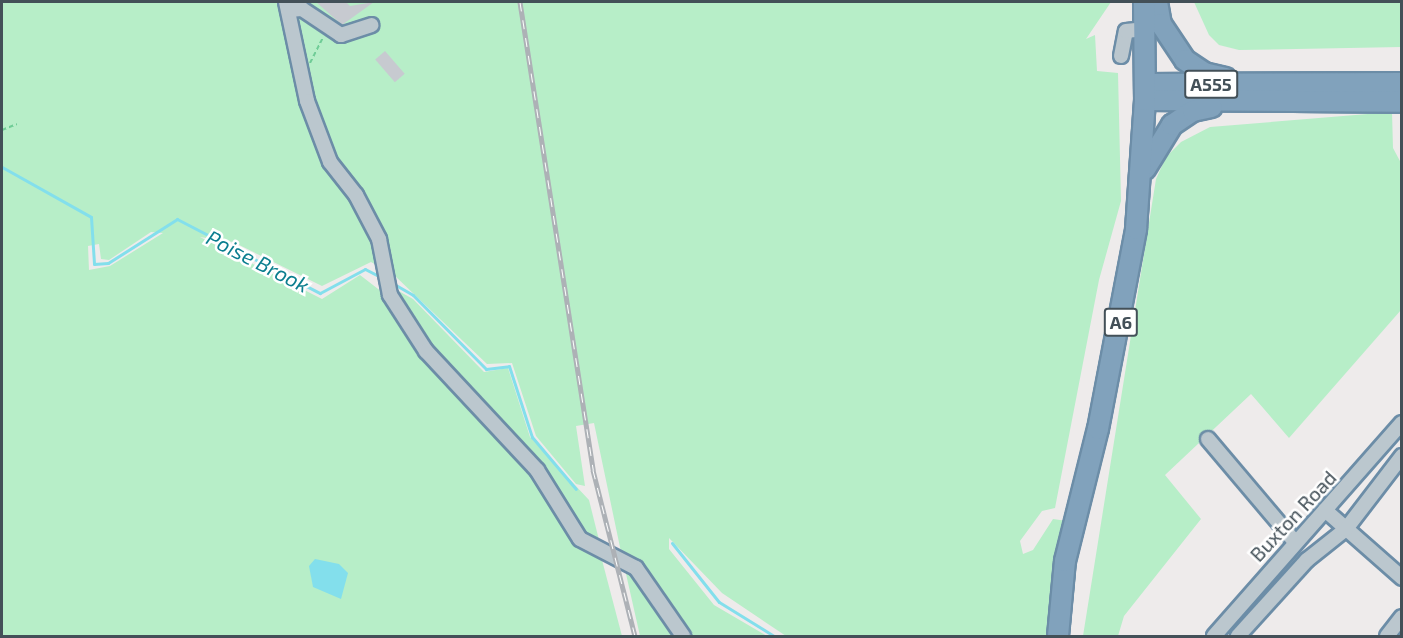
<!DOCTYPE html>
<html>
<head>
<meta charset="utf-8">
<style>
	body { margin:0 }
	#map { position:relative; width:1403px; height:638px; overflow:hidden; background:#eeebeb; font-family:"Exo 2",sans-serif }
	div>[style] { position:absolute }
	.green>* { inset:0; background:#b7eec8 }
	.water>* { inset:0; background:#83dfec }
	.stream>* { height:3px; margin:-1.5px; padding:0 1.5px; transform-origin:1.5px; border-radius:1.5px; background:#83dfec }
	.building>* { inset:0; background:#c7cad0; transform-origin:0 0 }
	.path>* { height:2px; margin-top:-1px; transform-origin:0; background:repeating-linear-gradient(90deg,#6fcc96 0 4.5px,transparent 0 7.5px) }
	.roads { filter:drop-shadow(2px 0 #6c8da7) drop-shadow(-2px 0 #6c8da7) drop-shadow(0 2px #6c8da7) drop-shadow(0 -2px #6c8da7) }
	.minor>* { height:14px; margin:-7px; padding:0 7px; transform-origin:7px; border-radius:7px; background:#bbc7ce }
	.highway>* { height:20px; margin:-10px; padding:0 10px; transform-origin:10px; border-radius:10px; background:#81a2bc }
	.rail>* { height:5px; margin-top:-2.5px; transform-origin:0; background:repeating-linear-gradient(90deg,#fff 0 9px,#adb1b6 0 18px); box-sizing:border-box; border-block:2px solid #adb1b6 }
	span { translate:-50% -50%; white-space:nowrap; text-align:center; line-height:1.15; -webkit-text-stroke:5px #fff; paint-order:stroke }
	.shield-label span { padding:2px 4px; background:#fff; border:2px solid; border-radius:4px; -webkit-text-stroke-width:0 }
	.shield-label { font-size:18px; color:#435058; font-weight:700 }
	.street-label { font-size:20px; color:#435058 }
	.water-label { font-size:21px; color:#0b7e8f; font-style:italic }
	.frame { position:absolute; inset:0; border:3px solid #435058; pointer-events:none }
</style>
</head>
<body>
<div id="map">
	<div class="green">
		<div style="clip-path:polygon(evenodd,2px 2px,1111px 2px,1086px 39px,1095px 35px,1097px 71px,1118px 73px,1121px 201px,1099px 280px,1055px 508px,1042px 511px,1020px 541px,1023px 554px,1033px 550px,1053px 519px,1067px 521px,1048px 636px,786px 636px,722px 593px,669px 538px,669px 549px,714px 605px,767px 636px,690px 636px,639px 565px,621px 552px,594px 423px,576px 426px,585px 486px,576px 484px,536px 436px,512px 363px,487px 364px,394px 275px,371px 262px,322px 286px,233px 242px,200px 237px,322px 299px,360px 275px,382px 292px,421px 355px,519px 453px,578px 544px,602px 560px,622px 636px,2px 636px,2px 2px,151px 232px,163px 233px,110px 266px,89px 270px,88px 246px,99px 244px,101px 259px,109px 260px,151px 232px)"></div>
		<div style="clip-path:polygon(1194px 2px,1401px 2px,1401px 47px,1239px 50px,1219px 45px,1209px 35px)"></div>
		<div style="clip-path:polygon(1392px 112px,1393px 148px,1401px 163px,1401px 310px,1289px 438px,1251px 394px,1165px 475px,1201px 519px,1124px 616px,1118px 636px,1083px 636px,1156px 179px,1166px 157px,1181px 142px,1210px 127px)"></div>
		<div style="clip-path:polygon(395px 289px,413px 299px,484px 372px,508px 368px,530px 437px,589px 500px,601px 548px,584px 538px,430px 347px)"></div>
		<div style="clip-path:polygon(624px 565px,633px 568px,651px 602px,680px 636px,640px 636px)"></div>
	</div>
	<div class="water">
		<div style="clip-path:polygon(315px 559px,339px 564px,348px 573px,341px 599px,313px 587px,309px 566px)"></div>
	</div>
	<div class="stream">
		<div style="left:2px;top:167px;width:102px;rotate:29.3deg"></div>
		<div style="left:91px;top:217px;width:47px;rotate:86.3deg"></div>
		<div style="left:94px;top:264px;width:14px;rotate:-4deg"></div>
		<div style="left:108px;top:263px;width:82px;rotate:-32.5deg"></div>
		<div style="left:177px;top:219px;width:161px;rotate:27.4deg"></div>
		<div style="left:320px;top:293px;width:51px;rotate:-28.1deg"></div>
		<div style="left:365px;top:269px;width:20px;rotate:27deg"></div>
		<div style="left:394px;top:284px;width:22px;rotate:30deg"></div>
		<div style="left:413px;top:295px;width:104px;rotate:45.4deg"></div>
		<div style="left:486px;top:369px;width:23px;rotate:-7deg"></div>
		<div style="left:509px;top:366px;width:75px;rotate:72.1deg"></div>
		<div style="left:532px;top:437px;width:68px;rotate:49.8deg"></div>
		<div style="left:672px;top:543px;width:75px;rotate:51.5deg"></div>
		<div style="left:719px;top:602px;width:65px;rotate:31.7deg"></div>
	</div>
	<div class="building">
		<div style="clip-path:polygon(316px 2px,346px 2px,350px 6px,374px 2px,342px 25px)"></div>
		<div style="left:385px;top:51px;width:30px;height:13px;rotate:49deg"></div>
	</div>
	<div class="path">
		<div style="left:310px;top:63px;width:28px;rotate:-63deg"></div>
		<div style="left:2px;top:130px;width:16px;rotate:-22deg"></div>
	</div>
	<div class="roads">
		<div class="minor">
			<div style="left:286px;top:2px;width:101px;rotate:78deg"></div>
			<div style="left:307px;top:101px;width:65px;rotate:69.3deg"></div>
			<div style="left:330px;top:162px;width:42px;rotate:51.8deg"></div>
			<div style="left:356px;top:195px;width:50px;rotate:62.4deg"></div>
			<div style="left:379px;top:239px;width:57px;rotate:78.9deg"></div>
			<div style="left:390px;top:295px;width:67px;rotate:57.3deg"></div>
			<div style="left:426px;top:351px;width:163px;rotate:47deg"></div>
			<div style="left:537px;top:470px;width:81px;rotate:58.1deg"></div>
			<div style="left:580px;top:539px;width:63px;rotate:27.4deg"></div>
			<div style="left:636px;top:568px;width:83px;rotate:55.3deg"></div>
			<div style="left:288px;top:10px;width:14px;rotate:-4deg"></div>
			<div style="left:302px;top:9px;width:47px;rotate:33.7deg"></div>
			<div style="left:341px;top:35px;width:32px;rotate:-18deg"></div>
			<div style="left:1121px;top:56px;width:25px;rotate:-79deg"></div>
			<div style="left:1126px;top:31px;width:18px;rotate:-6deg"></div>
			<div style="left:1208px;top:439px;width:135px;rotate:49.8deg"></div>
			<div style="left:1325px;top:510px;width:103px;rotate:41.4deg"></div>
			<div style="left:1214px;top:636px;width:284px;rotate:-48.6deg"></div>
			<div style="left:1238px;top:636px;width:103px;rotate:-47.8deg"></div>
			<div style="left:1307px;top:560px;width:50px;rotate:-38.5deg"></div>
			<div style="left:1346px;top:529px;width:92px;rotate:-52.5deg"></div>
			<div style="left:1387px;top:636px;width:24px;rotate:-52deg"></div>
		</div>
		<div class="highway">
			<div style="left:1157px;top:2px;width:22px;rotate:80deg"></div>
			<div style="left:1161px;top:24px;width:43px;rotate:56.3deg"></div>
			<div style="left:1185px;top:60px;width:23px;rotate:34deg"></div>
			<div style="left:1204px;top:73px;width:22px;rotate:13deg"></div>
			<div style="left:1145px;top:84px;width:257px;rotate:-0.2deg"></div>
			<div style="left:1145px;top:100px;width:257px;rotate:0.4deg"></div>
			<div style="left:1145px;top:169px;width:52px;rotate:-58.5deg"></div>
			<div style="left:1172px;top:125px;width:25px;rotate:-34deg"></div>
			<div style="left:1193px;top:111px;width:19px;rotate:-12deg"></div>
			<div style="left:1058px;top:636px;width:75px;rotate:-84.7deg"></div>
			<div style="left:1065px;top:561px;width:136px;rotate:-76deg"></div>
			<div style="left:1098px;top:429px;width:204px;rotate:-79.2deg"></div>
			<div style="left:1136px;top:229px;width:129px;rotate:-86deg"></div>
			<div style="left:1145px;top:100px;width:98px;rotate:-90.6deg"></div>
		</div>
	</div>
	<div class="rail">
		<div style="left:520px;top:2px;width:474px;rotate:81.1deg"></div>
		<div style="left:593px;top:470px;width:171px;rotate:75.8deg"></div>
	</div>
	<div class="shield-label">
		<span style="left:1211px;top:84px">A555</span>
		<span style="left:1121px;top:322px">A6</span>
	</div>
	<div class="street-label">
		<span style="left:1293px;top:516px;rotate:-47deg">Buxton Road</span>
	</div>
	<div class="water-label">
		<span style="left:258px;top:261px;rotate:27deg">Poise Brook</span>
	</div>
	<div class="frame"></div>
</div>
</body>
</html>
